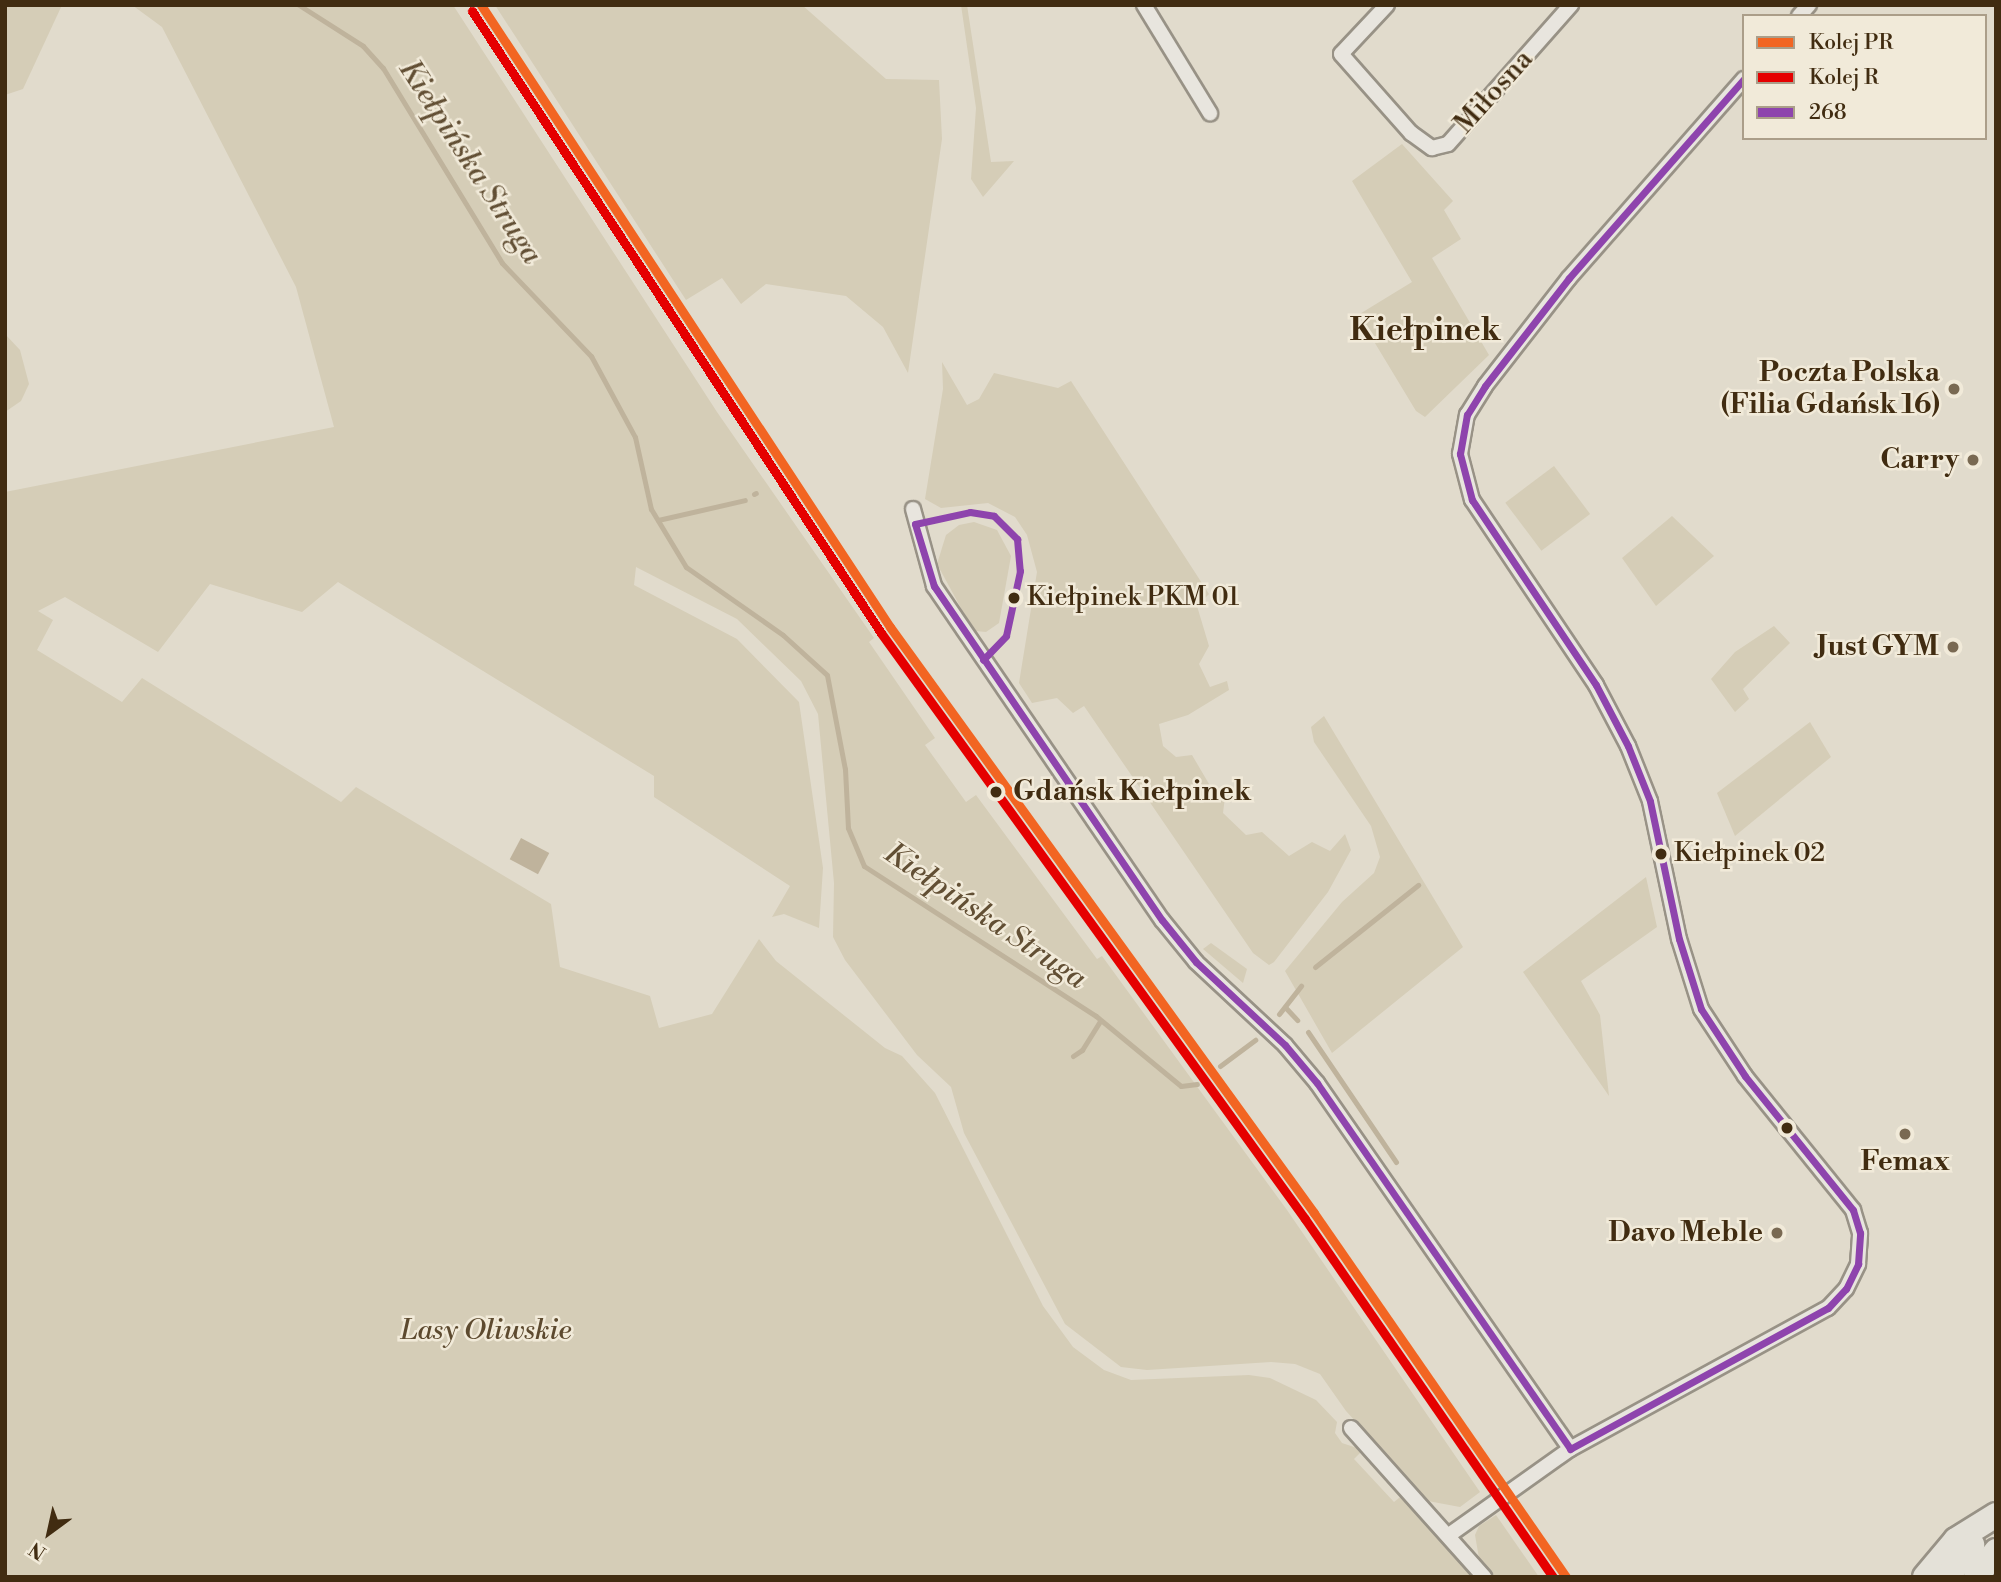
<!DOCTYPE html>
<html>
<head>
<meta charset="utf-8">
<style>
	body { margin:0 }
	#map { position:relative; width:2001px; height:1582px; overflow:hidden; background:#e1dbcc; font-family:"Libre Bodoni",serif }
	div>[style] { position:absolute }
	.green>* { inset:0; background:#d5cdb7; transform-origin:0 0 }
	.water>* { inset:0; background:#bfb39c; transform-origin:0 0 }
	.stream>* { height:5px; margin:-2.5px; padding:0 2.5px; transform-origin:2.5px; border-radius:2.5px; background:#bfb39c }
	.roads { filter:drop-shadow(2px 0 #989286) drop-shadow(-2px 0 #989286) drop-shadow(0 2px #989286) drop-shadow(0 -2px #989286) }
	.street>* { height:14px; margin:-7px; padding:0 7px; transform-origin:7px; border-radius:7px; background:#e8e5de }
	.highway>* { height:24px; margin:-12px; padding:0 12px; transform-origin:12px; border-radius:12px; background:#e4e1d8 }
	.bus-1>* { height:7px; margin:-3.5px; padding:0 3.5px; transform-origin:3.5px; border-radius:3.5px; background:#8e44ad }
	.rail-1>* { height:9px; margin:-4.5px; padding:0 4.5px; transform-origin:4.5px; border-radius:4.5px; background:#f26522 }
	.rail-2>* { height:9px; margin:-4.5px; padding:0 4.5px; transform-origin:4.5px; border-radius:4.5px; background:#e50000 }
	.dots>* { width:19px; height:19px; translate:-50% -50%; box-sizing:border-box; border:4px solid #f1ead9; border-radius:50% }
	span { translate:-50% -50%; white-space:nowrap; text-align:center; line-height:1.15; -webkit-text-stroke:5px #f1ead9; paint-order:stroke }
	.bus-label { font-size:26px; color:#412c11 }
	.left { translate:0 -50%; text-align:left }
	.street-label { font-size:28px; color:#412c11 }
	.poi-label { font-size:28px; color:#412c11; font-weight:700 }
	.right { translate:-100% -50%; text-align:right }
	.stop-label { font-size:28px; color:#412c11; font-weight:700 }
	.park-label { font-size:28px; color:#5d4a2f; font-style:italic }
	.water-label { font-size:30px; color:#624f34; font-style:italic }
	.quarter-label { font-size:32px; color:#412c11; font-weight:700 }
	.frame { position:absolute; inset:0; border:7px solid #412c11; pointer-events:none }
	.legend { position:absolute; left:1742px; top:14px; width:245px; height:126px; box-sizing:border-box; background:#f1ead9; border:2px solid #ab9e89; margin:0; padding:9px 12px; list-style:none; font-size:21px; color:#412c11 }
	.legend li { display:flex; align-items:center; gap:14px; height:35px }
	.legend b { width:35px; border:2px solid #ab9e89 }
	.north { position:absolute; left:14px; top:1498px; width:70px; height:70px; -webkit-text-stroke:5px #f1ead9; paint-order:stroke; rotate:213deg; font-size:19px; font-weight:700; line-height:28px; text-align:center; color:#412c11 }
	.north::after { content:''; display:block; margin:auto; width:24px; height:32px; background:#412c11; clip-path:polygon(50% 0,100% 100%,50% 72%,0 100%) }
</style>
</head>
<body>
<div id="map">
	<div class="green">
		<div style="clip-path:polygon(5px 5px,62px 5px,23px 89px,5px 95px)"></div>
		<div style="clip-path:polygon(132px 5px,453px 5px,717px 412px,874px 638px,869px 642px,935px 738px,925px 745px,966px 802px,976px 795px,1097px 959px,1102px 956px,1287px 1210px,1480px 1492px,1460px 1507px,1428px 1501px,1346px 1411px,1320px 1374px,1295px 1364px,1271px 1362px,1147px 1370px,1121px 1367px,1065px 1324px,964px 1133px,951px 1087px,917px 1055px,845px 960px,833px 937px,834px 883px,818px 714px,801px 681px,737px 619px,636px 567px,634px 585px,737px 639px,799px 702px,823px 868px,819px 928px,784px 914px,772px 917px,790px 886px,654px 797px,654px 776px,338px 582px,302px 612px,210px 584px,158px 652px,65px 597px,38px 611px,53px 620px,37px 650px,122px 702px,142px 678px,341px 802px,356px 787px,551px 904px,560px 967px,650px 996px,659px 1028px,712px 1014px,759px 939px,776px 961px,885px 1048px,902px 1056px,935px 1093px,1043px 1306px,1073px 1347px,1104px 1370px,1131px 1380px,1249px 1375px,1270px 1378px,1316px 1400px,1337px 1422px,1335px 1433px,1342px 1443px,1363px 1450px,1354px 1459px,1394px 1502px,1404px 1494px,1475px 1577px,5px 1577px,5px 492px,334px 427px,296px 287px,162px 27px)"></div>
		<div style="clip-path:polygon(495px 5px,802px 5px,886px 79px,939px 80px,942px 139px,908px 373px,883px 327px,846px 296px,766px 284px,741px 304px,722px 278px,686px 300px)"></div>
		<div style="clip-path:polygon(961px 5px,967px 5px,991px 162px,1014px 161px,983px 197px,971px 179px,976px 108px)"></div>
		<div style="clip-path:polygon(1402px 144px,1453px 201px,1444px 210px,1461px 239px,1432px 258px,1489px 355px,1425px 417px,1416px 411px,1358px 315px,1412px 282px,1352px 181px)"></div>
		<div style="clip-path:polygon(5px 334px,20px 350px,29px 384px,21px 401px,5px 412px)"></div>
		<div style="clip-path:polygon(942px 362px,967px 405px,979px 399px,994px 373px,1058px 388px,1071px 381px,1209px 594px,1197px 606px,1209px 646px,1199px 664px,1210px 687px,1227px 681px,1229px 690px,1188px 715px,1159px 724px,1163px 746px,1176px 757px,1192px 755px,1212px 789px,1225px 797px,1223px 813px,1246px 835px,1262px 832px,1289px 856px,1312px 842px,1330px 851px,1345px 834px,1351px 850px,1328px 892px,1274px 962px,1269px 965px,1253px 953px,1084px 706px,1073px 713px,1057px 698px,1032px 703px,1019px 683px,1037px 572px,1027px 535px,1015px 517px,988px 503px,941px 508px,925px 499px,943px 389px)"></div>
		<div style="left:1554px;top:466px;width:60px;height:61px;rotate:53deg"></div>
		<div style="clip-path:polygon(1672px 516px,1714px 556px,1656px 606px,1622px 558px)"></div>
		<div style="clip-path:polygon(974px 522px,997px 530px,1011px 556px,999px 623px,986px 632px,976px 631px,968px 621px,937px 564px,946px 535px,959px 525px)"></div>
		<div style="clip-path:polygon(1774px 626px,1790px 643px,1743px 689px,1749px 699px,1735px 712px,1711px 679px,1735px 652px)"></div>
		<div style="clip-path:polygon(1324px 716px,1463px 947px,1332px 1053px,1285px 971px,1342px 902px,1374px 873px,1380px 857px,1371px 826px,1314px 742px,1311px 727px)"></div>
		<div style="clip-path:polygon(1810px 722px,1831px 757px,1735px 836px,1717px 793px)"></div>
		<div style="clip-path:polygon(1646px 877px,1657px 927px,1581px 981px,1600px 1015px,1609px 1096px,1523px 972px)"></div>
		<div style="clip-path:polygon(1211px 943px,1247px 969px,1243px 983px,1203px 949px)"></div>
		<div style="clip-path:polygon(1496px 1515px,1539px 1577px,1493px 1577px,1479px 1558px,1475px 1535px,1479px 1526px)"></div>
	</div>
	<div class="water">
		<div style="left:521px;top:838px;width:32px;height:24px;rotate:28deg"></div>
	</div>
	<div class="stream">
		<div style="left:299px;top:5px;width:76px;rotate:32.6deg"></div>
		<div style="left:363px;top:46px;width:30px;rotate:48deg"></div>
		<div style="left:383px;top:68px;width:228px;rotate:58.6deg"></div>
		<div style="left:502px;top:263px;width:129px;rotate:46.3deg"></div>
		<div style="left:591px;top:356px;width:92px;rotate:61.5deg"></div>
		<div style="left:635px;top:437px;width:74px;rotate:77.5deg"></div>
		<div style="left:651px;top:509px;width:68px;rotate:58.9deg"></div>
		<div style="left:686px;top:567px;width:118px;rotate:35deg"></div>
		<div style="left:783px;top:635px;width:59px;rotate:42.3deg"></div>
		<div style="left:827px;top:675px;width:96px;rotate:79.2deg"></div>
		<div style="left:845px;top:769px;width:59px;rotate:87.1deg"></div>
		<div style="left:848px;top:828px;width:41px;rotate:67.2deg"></div>
		<div style="left:864px;top:866px;width:276px;rotate:32.9deg"></div>
		<div style="left:1096px;top:1016px;width:110px;rotate:39.5deg"></div>
		<div style="left:1181px;top:1086px;width:16px;rotate:-7deg"></div>
		<div style="left:754px;top:494px;width:2px;rotate:-27deg"></div>
		<div style="left:658px;top:520px;width:89px;rotate:-12.9deg"></div>
		<div style="left:1315px;top:967px;width:132px;rotate:-38.5deg"></div>
		<div style="left:1285px;top:1007px;width:18px;rotate:47deg"></div>
		<div style="left:1279px;top:1014px;width:36px;rotate:-52deg"></div>
		<div style="left:1308px;top:1032px;width:157px;rotate:55.9deg"></div>
		<div style="left:1073px;top:1056px;width:11px;rotate:-34deg"></div>
		<div style="left:1082px;top:1050px;width:34px;rotate:-58deg"></div>
		<div style="left:1220px;top:1066px;width:44px;rotate:-36.6deg"></div>
	</div>
	<div class="roads">
		<div class="street">
			<div style="left:1144px;top:5px;width:127px;rotate:58.6deg"></div>
			<div style="left:1387px;top:5px;width:67px;rotate:133.2deg"></div>
			<div style="left:1341px;top:54px;width:106px;rotate:48.5deg"></div>
			<div style="left:1411px;top:133px;width:26px;rotate:36deg"></div>
			<div style="left:1432px;top:148px;width:16px;rotate:-14deg"></div>
			<div style="left:1448px;top:144px;width:186px;rotate:-48.5deg"></div>
			<div style="left:1799px;top:16px;width:15px;rotate:-48deg"></div>
			<div style="left:913px;top:509px;width:80px;rotate:74.7deg"></div>
			<div style="left:934px;top:586px;width:404px;rotate:55.7deg"></div>
			<div style="left:1162px;top:920px;width:54px;rotate:51deg"></div>
			<div style="left:1196px;top:962px;width:122px;rotate:43deg"></div>
			<div style="left:1285px;top:1045px;width:50px;rotate:49.9deg"></div>
			<div style="left:1317px;top:1083px;width:445px;rotate:55.3deg"></div>
			<div style="left:1351px;top:1428px;width:200px;rotate:48.2deg"></div>
			<div style="left:1449px;top:1535px;width:148px;rotate:-35.4deg"></div>
			<div style="left:1570px;top:1449px;width:294px;rotate:-28.7deg"></div>
			<div style="left:1828px;top:1308px;width:26px;rotate:-47deg"></div>
			<div style="left:1846px;top:1289px;width:28px;rotate:-64deg"></div>
			<div style="left:1858px;top:1264px;width:31px;rotate:-86deg"></div>
			<div style="left:1860px;top:1233px;width:24px;rotate:-107deg"></div>
			<div style="left:1853px;top:1210px;width:172px;rotate:-128.9deg"></div>
			<div style="left:1745px;top:1076px;width:80px;rotate:-123.3deg"></div>
			<div style="left:1701px;top:1009px;width:73px;rotate:-107.4deg"></div>
			<div style="left:1679px;top:939px;width:141px;rotate:-101.9deg"></div>
			<div style="left:1650px;top:801px;width:59px;rotate:-111.8deg"></div>
			<div style="left:1628px;top:746px;width:69px;rotate:-117.7deg"></div>
			<div style="left:1596px;top:685px;width:223px;rotate:-123.8deg"></div>
			<div style="left:1472px;top:500px;width:48px;rotate:-104.6deg"></div>
			<div style="left:1460px;top:454px;width:40px;rotate:-80deg"></div>
			<div style="left:1467px;top:415px;width:34px;rotate:-58deg"></div>
			<div style="left:1485px;top:386px;width:137px;rotate:-52.1deg"></div>
			<div style="left:1569px;top:278px;width:265px;rotate:-48.7deg"></div>
		</div>
		<div class="highway">
			<div style="left:1925px;top:1577px;width:48px;rotate:-50deg"></div>
			<div style="left:1956px;top:1540px;width:47px;rotate:-32deg"></div>
			<div style="left:1947px;top:1577px;width:41px;rotate:-52deg"></div>
			<div style="left:1976px;top:1577px;width:33px;rotate:-52deg"></div>
		</div>
	</div>
	<div class="bus-1">
		<div style="left:915px;top:524px;width:65px;rotate:73deg"></div>
		<div style="left:934px;top:586px;width:404px;rotate:55.7deg"></div>
		<div style="left:1162px;top:920px;width:54px;rotate:51deg"></div>
		<div style="left:1196px;top:962px;width:122px;rotate:43deg"></div>
		<div style="left:1285px;top:1045px;width:50px;rotate:49.9deg"></div>
		<div style="left:1317px;top:1083px;width:445px;rotate:55.3deg"></div>
		<div style="left:915px;top:524px;width:56px;rotate:-12.3deg"></div>
		<div style="left:970px;top:512px;width:24px;rotate:9deg"></div>
		<div style="left:994px;top:516px;width:33px;rotate:45deg"></div>
		<div style="left:1017px;top:539px;width:32px;rotate:85deg"></div>
		<div style="left:1020px;top:571px;width:66px;rotate:102.2deg"></div>
		<div style="left:1006px;top:636px;width:33px;rotate:134deg"></div>
		<div style="left:1570px;top:1449px;width:294px;rotate:-28.7deg"></div>
		<div style="left:1828px;top:1308px;width:26px;rotate:-47deg"></div>
		<div style="left:1846px;top:1289px;width:28px;rotate:-64deg"></div>
		<div style="left:1858px;top:1264px;width:31px;rotate:-86deg"></div>
		<div style="left:1860px;top:1233px;width:24px;rotate:-107deg"></div>
		<div style="left:1853px;top:1210px;width:172px;rotate:-128.9deg"></div>
		<div style="left:1745px;top:1076px;width:80px;rotate:-123.3deg"></div>
		<div style="left:1701px;top:1009px;width:73px;rotate:-107.4deg"></div>
		<div style="left:1679px;top:939px;width:141px;rotate:-101.9deg"></div>
		<div style="left:1650px;top:801px;width:59px;rotate:-111.8deg"></div>
		<div style="left:1628px;top:746px;width:69px;rotate:-117.7deg"></div>
		<div style="left:1596px;top:685px;width:223px;rotate:-123.8deg"></div>
		<div style="left:1472px;top:500px;width:48px;rotate:-104.6deg"></div>
		<div style="left:1460px;top:454px;width:40px;rotate:-80deg"></div>
		<div style="left:1467px;top:415px;width:34px;rotate:-58deg"></div>
		<div style="left:1485px;top:386px;width:137px;rotate:-52.1deg"></div>
		<div style="left:1569px;top:278px;width:265px;rotate:-48.7deg"></div>
	</div>
	<div class="rail-1">
		<div style="left:481px;top:5px;width:744px;rotate:56.67deg"></div>
		<div style="left:890px;top:627px;width:723px;rotate:54.11deg"></div>
		<div style="left:1314px;top:1213px;width:443px;rotate:55.3deg"></div>
	</div>
	<div class="rail-2">
		<div style="left:472px;top:11px;width:744px;rotate:56.67deg"></div>
		<div style="left:881px;top:633px;width:723px;rotate:54.11deg"></div>
		<div style="left:1305px;top:1219px;width:436px;rotate:55.3deg"></div>
	</div>
	<div class="dots">
		<div style="left:1954px;top:389px;background:#796952"></div>
		<div style="left:1973px;top:460px;background:#796952"></div>
		<div style="left:1014px;top:598px;background:#412c11"></div>
		<div style="left:1953px;top:647px;background:#796952"></div>
		<div style="left:996px;top:792px;background:#412c11"></div>
		<div style="left:1661px;top:854px;background:#412c11"></div>
		<div style="left:1787px;top:1128px;background:#412c11"></div>
		<div style="left:1905px;top:1134px;background:#796952"></div>
		<div style="left:1777px;top:1233px;background:#796952"></div>
	</div>
	<div class="bus-label">
		<span class="left" style="left:1027px;top:598px">Kiełpinek PKM 01</span>
		<span class="left" style="left:1674px;top:854px">Kiełpinek 02</span>
	</div>
	<div class="street-label">
		<span style="left:1494px;top:92px;rotate:-48deg">Miłosna</span>
	</div>
	<div class="poi-label">
		<span class="right" style="left:1940px;top:389px">Poczta Polska<br>(Filia Gdańsk 16)</span>
		<span class="right" style="left:1959px;top:460px">Carry</span>
		<span class="right" style="left:1939px;top:647px">Just GYM</span>
		<span style="left:1905px;top:1162px">Femax</span>
		<span class="right" style="left:1763px;top:1233px">Davo Meble</span>
	</div>
	<div class="stop-label">
		<span class="left" style="left:1013px;top:792px">Gdańsk Kiełpinek</span>
	</div>
	<div class="park-label">
		<span style="left:486px;top:1331px">Lasy Oliwskie</span>
	</div>
	<div class="water-label">
		<span style="left:470px;top:162px;rotate:57deg">Kiełpińska Struga</span>
		<span style="left:985px;top:916px;rotate:34deg">Kiełpińska Struga</span>
	</div>
	<div class="quarter-label">
		<span style="left:1425px;top:330px">Kiełpinek</span>
	</div>
	<div class="frame"></div>
	<ul class="legend">
	<li><b style="height:9px;background:#f26522"></b>Kolej PR</li>
	<li><b style="height:9px;background:#e50000"></b>Kolej R</li>
	<li><b style="height:9px;background:#8e44ad"></b>268</li>
	</ul>
	<div class="north">N</div>
</div>
</body>
</html>
